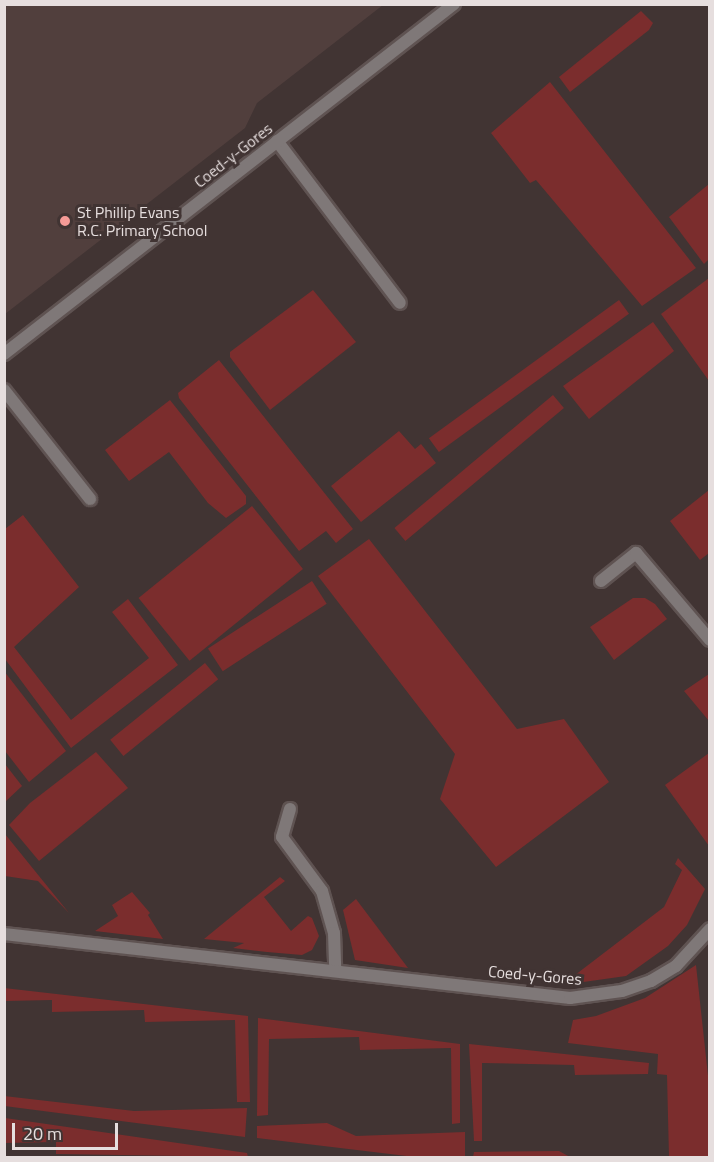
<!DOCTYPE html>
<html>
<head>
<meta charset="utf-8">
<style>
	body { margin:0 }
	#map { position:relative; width:714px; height:1162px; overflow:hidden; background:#413433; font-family:"Titillium Web",sans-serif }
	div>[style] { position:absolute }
	.built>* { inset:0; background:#513f3d }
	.green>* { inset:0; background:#7b2d2d; transform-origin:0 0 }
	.roads { filter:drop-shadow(2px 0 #5f5352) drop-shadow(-2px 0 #5f5352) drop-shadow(0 2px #5f5352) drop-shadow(0 -2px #5f5352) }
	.street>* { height:12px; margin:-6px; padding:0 6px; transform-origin:6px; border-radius:6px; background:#7f7878 }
	.dots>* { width:16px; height:16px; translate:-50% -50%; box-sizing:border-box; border:3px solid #413433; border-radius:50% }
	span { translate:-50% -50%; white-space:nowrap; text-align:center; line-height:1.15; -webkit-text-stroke:6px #413433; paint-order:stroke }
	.street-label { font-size:16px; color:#e6dede }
	.poi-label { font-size:16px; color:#e6dede }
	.left { translate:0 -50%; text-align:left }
	.frame { position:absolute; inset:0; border:6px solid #e6dede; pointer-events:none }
	.scale { position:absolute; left:12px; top:1123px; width:106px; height:27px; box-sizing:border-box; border:3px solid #e6dede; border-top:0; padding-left:8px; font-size:18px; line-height:21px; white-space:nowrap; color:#e6dede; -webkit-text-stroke:4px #413433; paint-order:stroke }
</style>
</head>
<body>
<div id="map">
	<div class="built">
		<div style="clip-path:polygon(5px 4px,383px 4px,383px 5px,257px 103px,245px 128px,5px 314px)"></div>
	</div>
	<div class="green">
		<div style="clip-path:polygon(641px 11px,653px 23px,649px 30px,570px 92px,559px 77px)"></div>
		<div style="clip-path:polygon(550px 82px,696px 268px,642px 306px,536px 180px,530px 183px,491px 133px)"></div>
		<div style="clip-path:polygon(709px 184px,709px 259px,704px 264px,669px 217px)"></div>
		<div style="clip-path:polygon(709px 278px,709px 381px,661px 314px)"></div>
		<div style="clip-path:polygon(313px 290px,356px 342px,270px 410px,230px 357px,230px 352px)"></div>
		<div style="left:619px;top:300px;width:17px;height:235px;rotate:54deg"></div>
		<div style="clip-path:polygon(653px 322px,674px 351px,589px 419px,563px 386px)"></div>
		<div style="clip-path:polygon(219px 360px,353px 529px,336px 543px,326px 531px,299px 551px,179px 398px,178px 393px)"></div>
		<div style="left:553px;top:395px;width:17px;height:207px;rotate:50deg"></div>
		<div style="clip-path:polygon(170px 400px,246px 496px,246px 504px,226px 518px,208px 503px,169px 452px,129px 481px,105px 450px)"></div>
		<div style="clip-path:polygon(399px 431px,415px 449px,421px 444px,436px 463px,361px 522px,331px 486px)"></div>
		<div style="clip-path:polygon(709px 490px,709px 553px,700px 560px,670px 521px)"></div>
		<div style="left:252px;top:506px;width:81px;height:146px;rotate:51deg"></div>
		<div style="clip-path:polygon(23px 515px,79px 587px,14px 647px,71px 720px,149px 658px,112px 612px,128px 599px,178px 665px,71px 748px,5px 659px,5px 529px)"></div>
		<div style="clip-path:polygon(369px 539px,517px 729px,564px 719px,609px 782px,496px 867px,440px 799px,455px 754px,318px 576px)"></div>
		<div style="left:312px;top:581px;width:27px;height:124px;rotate:57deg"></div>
		<div style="clip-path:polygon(633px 598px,645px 598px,655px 604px,667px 619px,614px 660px,590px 627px)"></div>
		<div style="left:205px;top:663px;width:21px;height:122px;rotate:51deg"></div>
		<div style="clip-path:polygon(4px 671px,66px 751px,29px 782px,5px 751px)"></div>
		<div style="clip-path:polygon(709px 674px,710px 674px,709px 721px,684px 691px)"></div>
		<div style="clip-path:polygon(96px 752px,128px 788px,39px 861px,9px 825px,30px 803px)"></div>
		<div style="clip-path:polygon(709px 753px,709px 846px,665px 785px)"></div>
		<div style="clip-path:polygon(5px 764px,22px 786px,5px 802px)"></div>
		<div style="clip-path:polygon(4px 834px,5px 834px,69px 913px,38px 881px,5px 876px)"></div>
		<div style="clip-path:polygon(678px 858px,705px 889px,687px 925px,668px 946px,626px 976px,562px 985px,664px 907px,682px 870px,675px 864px)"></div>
		<div style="clip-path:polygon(280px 877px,285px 881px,264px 897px,291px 931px,308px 916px,312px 918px,319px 936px,312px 950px,302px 955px,267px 952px,233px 948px,244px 943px,204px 939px)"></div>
		<div style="clip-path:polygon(132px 892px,150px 913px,148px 915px,163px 939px,95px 931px,118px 916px,112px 905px)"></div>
		<div style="clip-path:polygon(356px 899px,408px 968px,355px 960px,343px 910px)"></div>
		<div style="clip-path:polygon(696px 965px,709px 1085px,709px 1157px,669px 1157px,667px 1075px,657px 1074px,658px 1054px,568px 1043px,573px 1020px,596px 1016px,645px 998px)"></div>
		<div style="clip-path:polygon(4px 988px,248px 1016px,250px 1102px,237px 1102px,235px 1020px,145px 1022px,144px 1010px,52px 1012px,52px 1000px,5px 1001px)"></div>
		<div style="clip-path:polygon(258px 1018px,460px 1044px,460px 1123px,452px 1124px,451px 1048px,360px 1050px,359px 1037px,269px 1039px,268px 1115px,257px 1116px)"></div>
		<div style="clip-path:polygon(469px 1044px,649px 1063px,648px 1074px,575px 1075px,574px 1065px,482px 1063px,482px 1141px,474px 1141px)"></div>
		<div style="clip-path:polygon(4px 1096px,134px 1111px,247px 1108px,245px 1137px,12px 1107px,5px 1106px)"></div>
		<div style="clip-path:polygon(5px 1118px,247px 1153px,248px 1157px,56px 1154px,56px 1142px,5px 1143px)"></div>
		<div style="clip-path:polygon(327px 1123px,356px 1136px,465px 1132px,465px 1157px,415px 1157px,257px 1138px,257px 1126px)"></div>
		<div style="clip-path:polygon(559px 1151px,570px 1157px,473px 1157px,474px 1152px)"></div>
	</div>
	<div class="roads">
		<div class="street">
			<div style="left:277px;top:141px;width:203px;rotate:52.8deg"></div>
			<div style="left:4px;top:354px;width:570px;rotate:-37.87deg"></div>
			<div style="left:4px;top:390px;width:139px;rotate:51.7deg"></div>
			<div style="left:601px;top:581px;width:45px;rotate:-38.7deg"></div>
			<div style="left:636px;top:553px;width:114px;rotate:49.6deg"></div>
			<div style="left:290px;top:809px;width:29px;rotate:106deg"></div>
			<div style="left:282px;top:837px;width:67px;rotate:53.5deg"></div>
			<div style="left:322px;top:891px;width:44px;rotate:74.1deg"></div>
			<div style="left:334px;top:933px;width:37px;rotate:88deg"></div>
			<div style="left:4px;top:934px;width:570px;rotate:6.45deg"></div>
			<div style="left:570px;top:998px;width:52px;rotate:-7.7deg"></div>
			<div style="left:622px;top:991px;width:31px;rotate:-19deg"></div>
			<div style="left:651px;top:981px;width:29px;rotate:-31deg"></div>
			<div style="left:676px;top:966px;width:50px;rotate:-47.4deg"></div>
		</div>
	</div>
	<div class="dots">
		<div style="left:65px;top:221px;background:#f59b97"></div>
	</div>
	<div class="street-label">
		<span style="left:233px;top:155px;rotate:-38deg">Coed-y-Gores</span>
		<span style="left:535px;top:975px;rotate:5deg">Coed-y-Gores</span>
	</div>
	<div class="poi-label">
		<span class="left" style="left:77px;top:221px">St Phillip Evans<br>R.C. Primary School</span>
	</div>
	<div class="frame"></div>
	<div class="scale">20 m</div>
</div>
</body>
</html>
